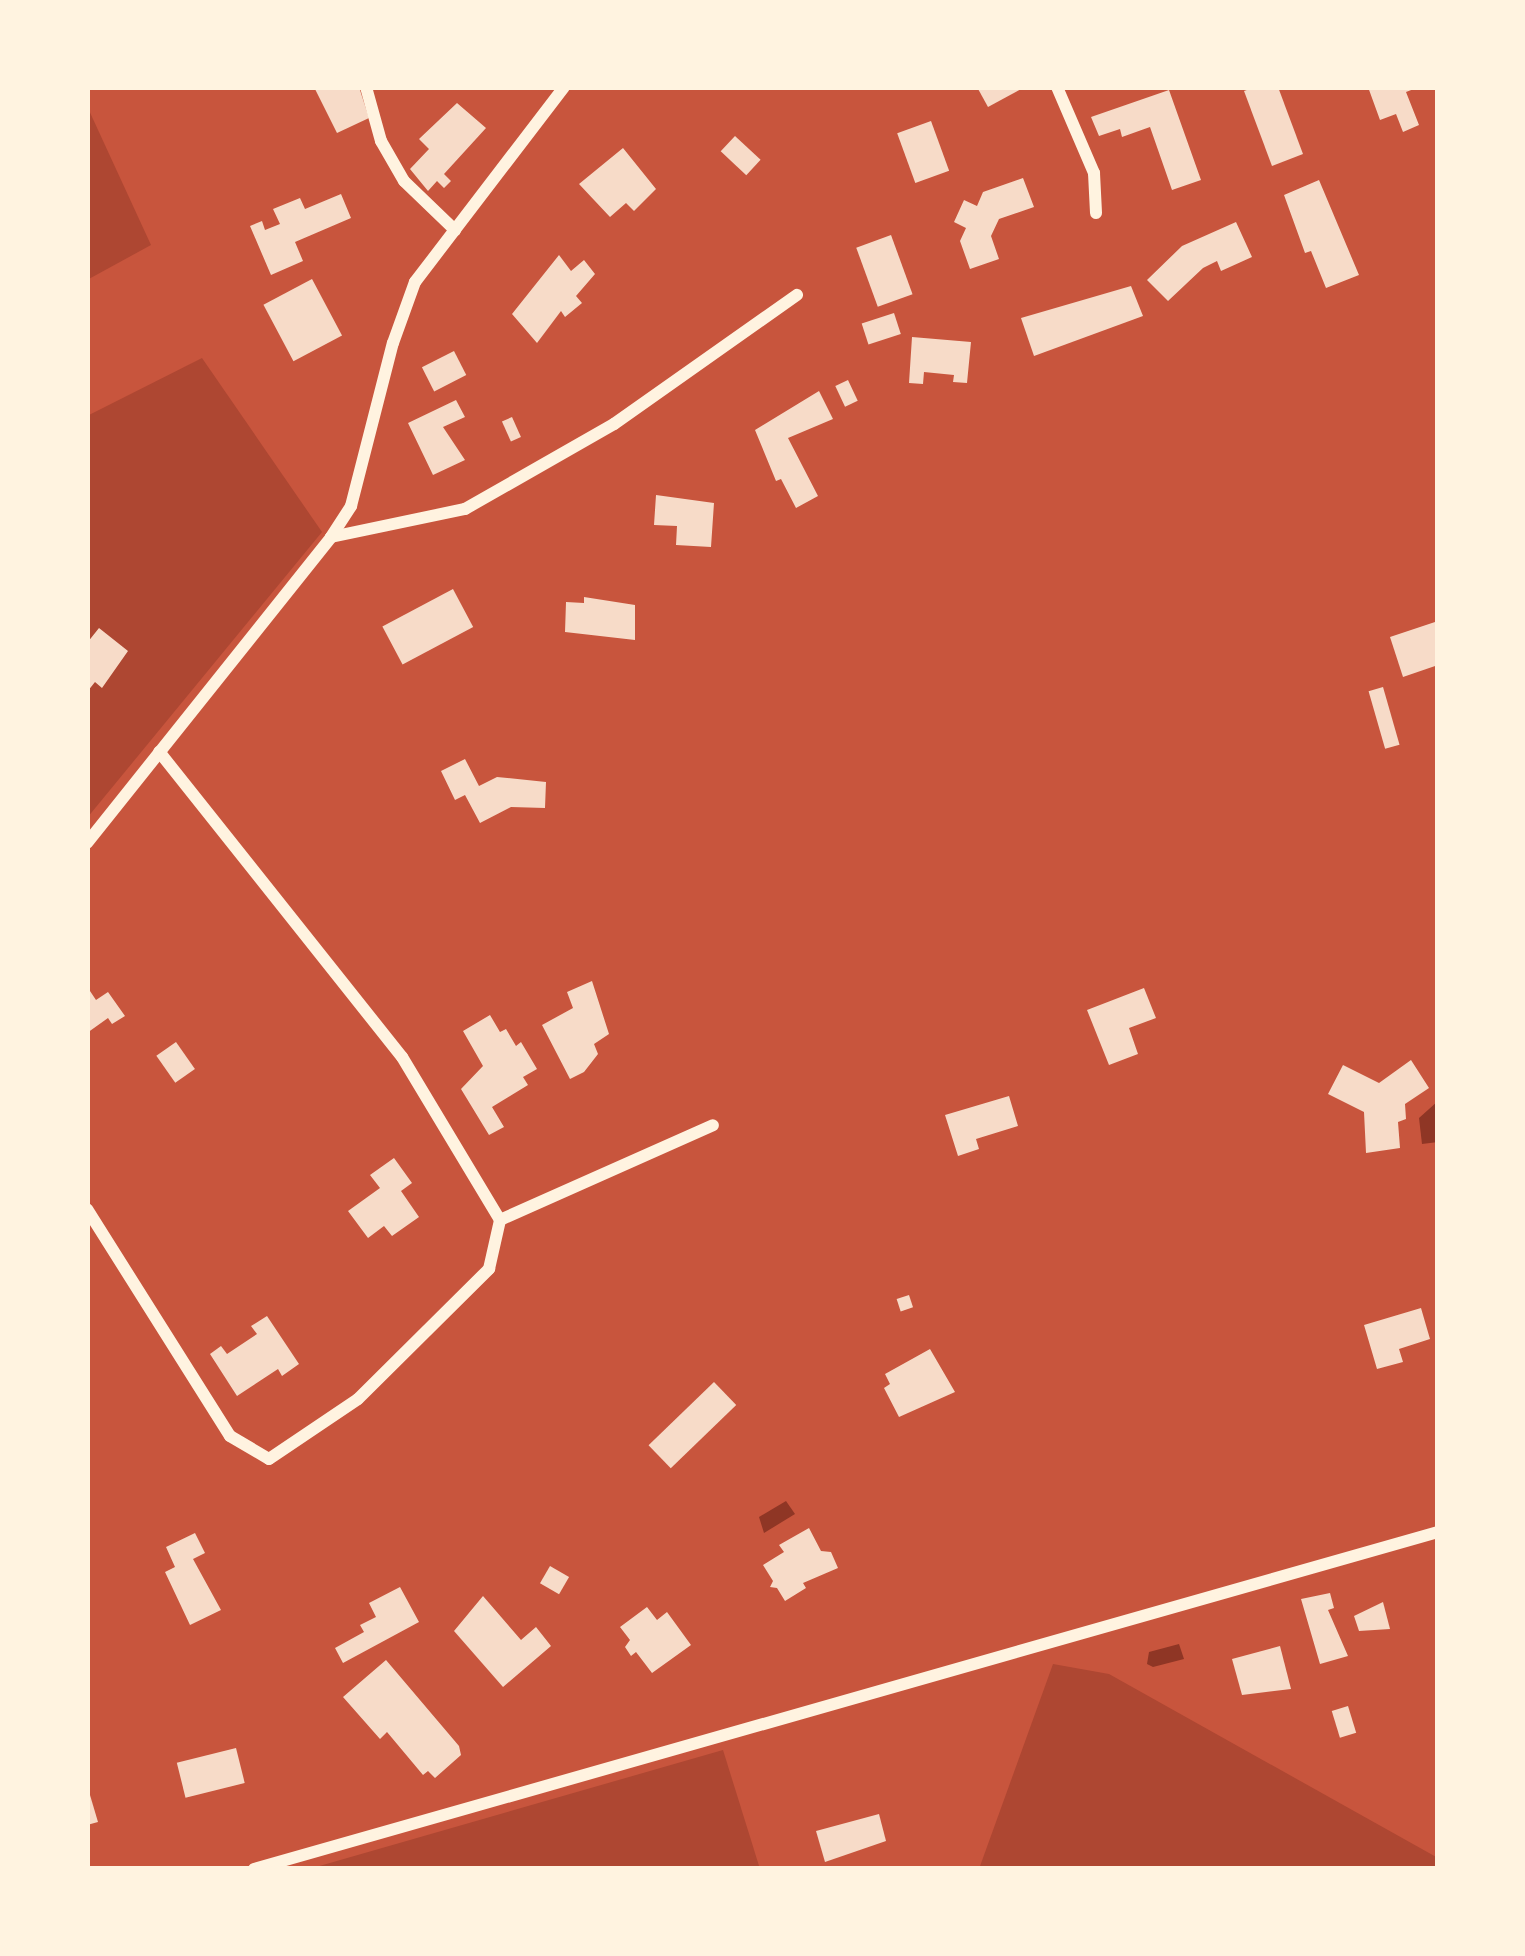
<!DOCTYPE html>
<html>
<head>
<meta charset="utf-8">
<style>
	body { margin:0 }
	#map { position:relative; width:1525px; height:1956px; overflow:hidden; background:#c8553d; font-family:Ubuntu,sans-serif }
	div>[style] { position:absolute }
	.green>* { inset:0; background:#ae4732 }
	.water>* { inset:0; background:#8f3625 }
	.building>* { inset:0; background:#f7dbc8; transform-origin:0 0 }
	.minor>* { height:12px; margin:-6px; padding:0 6px; transform-origin:6px; border-radius:6px; background:#fff3e0 }
	span { translate:-50% -50%; white-space:nowrap; text-align:center; line-height:1.15; -webkit-text-stroke:9px #fff3e0; paint-order:stroke }
	.frame { position:absolute; inset:0; border:90px solid #fff3e0; pointer-events:none }
</style>
</head>
<body>
<div id="map">
	<div class="green">
		<div style="clip-path:polygon(87px 106px,151px 245px,87px 280px)"></div>
		<div style="clip-path:polygon(202px 358px,322px 532px,87px 818px,87px 416px)"></div>
		<div style="clip-path:polygon(1053px 1664px,1109px 1674px,1438px 1858px,1438px 1869px,979px 1869px)"></div>
		<div style="clip-path:polygon(723px 1750px,760px 1869px,309px 1869px)"></div>
	</div>
	<div class="water">
		<div style="clip-path:polygon(1438px 1101px,1438px 1142px,1422px 1144px,1419px 1118px)"></div>
		<div style="clip-path:polygon(786px 1501px,795px 1514px,764px 1533px,759px 1517px)"></div>
		<div style="clip-path:polygon(1179px 1644px,1184px 1659px,1153px 1667px,1147px 1664px,1149px 1652px)"></div>
	</div>
	<div class="building">
		<div style="clip-path:polygon(314px 87px,359px 87px,369px 118px,337px 133px)"></div>
		<div style="clip-path:polygon(977px 87px,1025px 87px,988px 107px)"></div>
		<div style="clip-path:polygon(1255px 87px,1278px 87px,1303px 154px,1272px 166px,1244px 91px)"></div>
		<div style="clip-path:polygon(1368px 87px,1419px 87px,1406px 92px,1419px 125px,1403px 132px,1396px 114px,1380px 120px)"></div>
		<div style="clip-path:polygon(1169px 90px,1201px 180px,1172px 190px,1150px 127px,1122px 137px,1120px 129px,1099px 136px,1091px 117px)"></div>
		<div style="clip-path:polygon(457px 103px,486px 128px,444px 174px,451px 181px,444px 188px,437px 181px,428px 191px,410px 169px,429px 149px,419px 139px)"></div>
		<div style="left:931px;top:121px;width:53px;height:36px;rotate:70deg"></div>
		<div style="left:735px;top:136px;width:35px;height:21px;rotate:43deg"></div>
		<div style="clip-path:polygon(623px 148px,656px 189px,634px 211px,626px 203px,610px 217px,579px 184px)"></div>
		<div style="clip-path:polygon(1023px 178px,1034px 207px,999px 219px,991px 236px,999px 259px,970px 269px,960px 241px,966px 228px,954px 222px,964px 200px,977px 206px,983px 192px)"></div>
		<div style="clip-path:polygon(1319px 180px,1359px 275px,1326px 288px,1311px 251px,1305px 253px,1284px 195px)"></div>
		<div style="clip-path:polygon(341px 194px,351px 218px,295px 242px,303px 261px,271px 275px,250px 226px,262px 221px,265px 230px,280px 224px,273px 209px,300px 198px,305px 209px)"></div>
		<div style="clip-path:polygon(1236px 222px,1252px 257px,1221px 271px,1217px 261px,1203px 268px,1168px 301px,1147px 280px,1182px 246px)"></div>
		<div style="left:891px;top:235px;width:63px;height:37px;rotate:70deg"></div>
		<div style="clip-path:polygon(559px 255px,571px 271px,584px 260px,595px 274px,576px 296px,582px 303px,565px 317px,561px 311px,537px 343px,512px 314px)"></div>
		<div style="left:312px;top:279px;width:64px;height:55px;rotate:62deg"></div>
		<div style="clip-path:polygon(1131px 286px,1143px 316px,1034px 356px,1021px 318px)"></div>
		<div style="left:894px;top:313px;width:22px;height:34px;rotate:72deg"></div>
		<div style="clip-path:polygon(912px 337px,971px 342px,967px 383px,953px 382px,954px 375px,924px 372px,923px 384px,909px 383px)"></div>
		<div style="left:454px;top:351px;width:27px;height:36px;rotate:63deg"></div>
		<div style="left:848px;top:380px;width:23px;height:14px;rotate:65deg"></div>
		<div style="clip-path:polygon(819px 391px,833px 419px,788px 438px,818px 496px,796px 508px,781px 479px,776px 481px,755px 430px)"></div>
		<div style="clip-path:polygon(456px 400px,465px 417px,443px 427px,465px 460px,433px 475px,408px 423px)"></div>
		<div style="left:512px;top:417px;width:22px;height:11px;rotate:66deg"></div>
		<div style="clip-path:polygon(656px 495px,714px 503px,711px 547px,676px 545px,677px 526px,654px 525px)"></div>
		<div style="left:453px;top:589px;width:43px;height:80px;rotate:62deg"></div>
		<div style="clip-path:polygon(584px 597px,635px 605px,635px 640px,565px 632px,566px 602px,584px 603px)"></div>
		<div style="clip-path:polygon(1438px 621px,1438px 665px,1403px 677px,1390px 637px)"></div>
		<div style="clip-path:polygon(99px 628px,128px 651px,102px 688px,95px 682px,87px 692px,87px 643px)"></div>
		<div style="left:1383px;top:687px;width:60px;height:15px;rotate:74deg"></div>
		<div style="clip-path:polygon(465px 759px,479px 786px,497px 777px,546px 782px,545px 808px,511px 807px,480px 823px,465px 795px,455px 800px,441px 771px)"></div>
		<div style="clip-path:polygon(592px 981px,609px 1034px,594px 1044px,598px 1054px,584px 1072px,570px 1079px,542px 1025px,573px 1008px,567px 992px)"></div>
		<div style="clip-path:polygon(1144px 988px,1156px 1018px,1129px 1028px,1138px 1054px,1109px 1065px,1087px 1010px)"></div>
		<div style="clip-path:polygon(90px 991px,96px 1000px,108px 992px,125px 1016px,112px 1024px,108px 1018px,87px 1033px)"></div>
		<div style="clip-path:polygon(490px 1015px,500px 1032px,506px 1029px,516px 1046px,521px 1042px,537px 1069px,523px 1077px,528px 1085px,492px 1107px,504px 1127px,489px 1135px,461px 1089px,483px 1066px,463px 1031px)"></div>
		<div style="left:176px;top:1042px;width:33px;height:24px;rotate:55deg"></div>
		<div style="clip-path:polygon(1411px 1060px,1429px 1088px,1405px 1104px,1406px 1119px,1398px 1122px,1400px 1148px,1366px 1153px,1364px 1112px,1328px 1094px,1343px 1065px,1379px 1083px)"></div>
		<div style="clip-path:polygon(1009px 1096px,1018px 1126px,976px 1139px,979px 1149px,958px 1156px,945px 1115px)"></div>
		<div style="clip-path:polygon(394px 1158px,412px 1183px,401px 1191px,419px 1217px,392px 1236px,384px 1226px,368px 1238px,348px 1211px,380px 1188px,370px 1175px)"></div>
		<div style="left:909px;top:1295px;width:13px;height:13px;rotate:72deg"></div>
		<div style="clip-path:polygon(1421px 1308px,1430px 1339px,1399px 1349px,1403px 1362px,1377px 1369px,1364px 1325px)"></div>
		<div style="clip-path:polygon(267px 1316px,299px 1364px,282px 1376px,278px 1369px,237px 1396px,210px 1354px,221px 1346px,227px 1354px,257px 1334px,251px 1326px)"></div>
		<div style="clip-path:polygon(930px 1349px,955px 1392px,899px 1417px,884px 1388px,890px 1384px,885px 1374px)"></div>
		<div style="left:714px;top:1382px;width:32px;height:91px;rotate:46deg"></div>
		<div style="clip-path:polygon(809px 1528px,821px 1551px,831px 1552px,838px 1568px,803px 1583px,806px 1588px,785px 1601px,777px 1588px,770px 1587px,773px 1581px,763px 1565px,784px 1552px,779px 1545px)"></div>
		<div style="clip-path:polygon(195px 1533px,205px 1553px,193px 1559px,221px 1610px,190px 1625px,165px 1572px,175px 1567px,166px 1547px)"></div>
		<div style="left:550px;top:1566px;width:22px;height:20px;rotate:30deg"></div>
		<div style="clip-path:polygon(400px 1587px,419px 1622px,343px 1663px,335px 1648px,364px 1632px,360px 1625px,376px 1617px,369px 1603px)"></div>
		<div style="clip-path:polygon(1330px 1593px,1334px 1608px,1328px 1610px,1348px 1656px,1320px 1664px,1301px 1599px)"></div>
		<div style="clip-path:polygon(483px 1596px,521px 1640px,536px 1627px,551px 1646px,503px 1687px,454px 1631px)"></div>
		<div style="clip-path:polygon(1383px 1602px,1390px 1629px,1359px 1631px,1354px 1616px)"></div>
		<div style="clip-path:polygon(647px 1607px,657px 1620px,667px 1612px,691px 1645px,652px 1673px,636px 1652px,631px 1656px,625px 1647px,630px 1640px,620px 1627px)"></div>
		<div style="clip-path:polygon(1280px 1646px,1291px 1689px,1242px 1695px,1232px 1659px)"></div>
		<div style="clip-path:polygon(386px 1660px,459px 1746px,461px 1755px,435px 1778px,428px 1771px,423px 1775px,387px 1732px,380px 1739px,343px 1697px)"></div>
		<div style="left:1348px;top:1706px;width:28px;height:17px;rotate:73deg"></div>
		<div style="left:236px;top:1748px;width:36px;height:61px;rotate:76deg"></div>
		<div style="clip-path:polygon(87px 1785px,98px 1822px,87px 1825px)"></div>
		<div style="clip-path:polygon(879px 1814px,886px 1841px,825px 1862px,816px 1831px)"></div>
	</div>
	<div class="minor">
		<div style="left:366px;top:87px;width:56px;rotate:74.5deg"></div>
		<div style="left:381px;top:141px;width:46px;rotate:60.1deg"></div>
		<div style="left:404px;top:181px;width:71px;rotate:43.9deg"></div>
		<div style="left:1057px;top:87px;width:94px;rotate:66.7deg"></div>
		<div style="left:1094px;top:173px;width:40px;rotate:87.1deg"></div>
		<div style="left:331px;top:537px;width:137px;rotate:-11.8deg"></div>
		<div style="left:465px;top:509px;width:172px;rotate:-29.7deg"></div>
		<div style="left:614px;top:424px;width:224px;rotate:-35.2deg"></div>
		<div style="left:87px;top:843px;width:391px;rotate:-51.4deg"></div>
		<div style="left:331px;top:537px;width:37px;rotate:-57deg"></div>
		<div style="left:351px;top:506px;width:168px;rotate:-75.6deg"></div>
		<div style="left:393px;top:343px;width:65px;rotate:-70.2deg"></div>
		<div style="left:415px;top:282px;width:245px;rotate:-52.6deg"></div>
		<div style="left:87px;top:1209px;width:268px;rotate:57.8deg"></div>
		<div style="left:230px;top:1436px;width:45px;rotate:30.5deg"></div>
		<div style="left:269px;top:1459px;width:107px;rotate:-34deg"></div>
		<div style="left:358px;top:1399px;width:185px;rotate:-44.8deg"></div>
		<div style="left:489px;top:1269px;width:50px;rotate:-77.3deg"></div>
		<div style="left:500px;top:1220px;width:190px;rotate:-121deg"></div>
		<div style="left:402px;top:1057px;width:390px;rotate:-128.5deg"></div>
		<div style="left:500px;top:1220px;width:233px;rotate:-24deg"></div>
		<div style="left:254px;top:1869px;width:1231px;rotate:-15.89deg"></div>
	</div>
	<div class="frame"></div>
</div>
</body>
</html>
